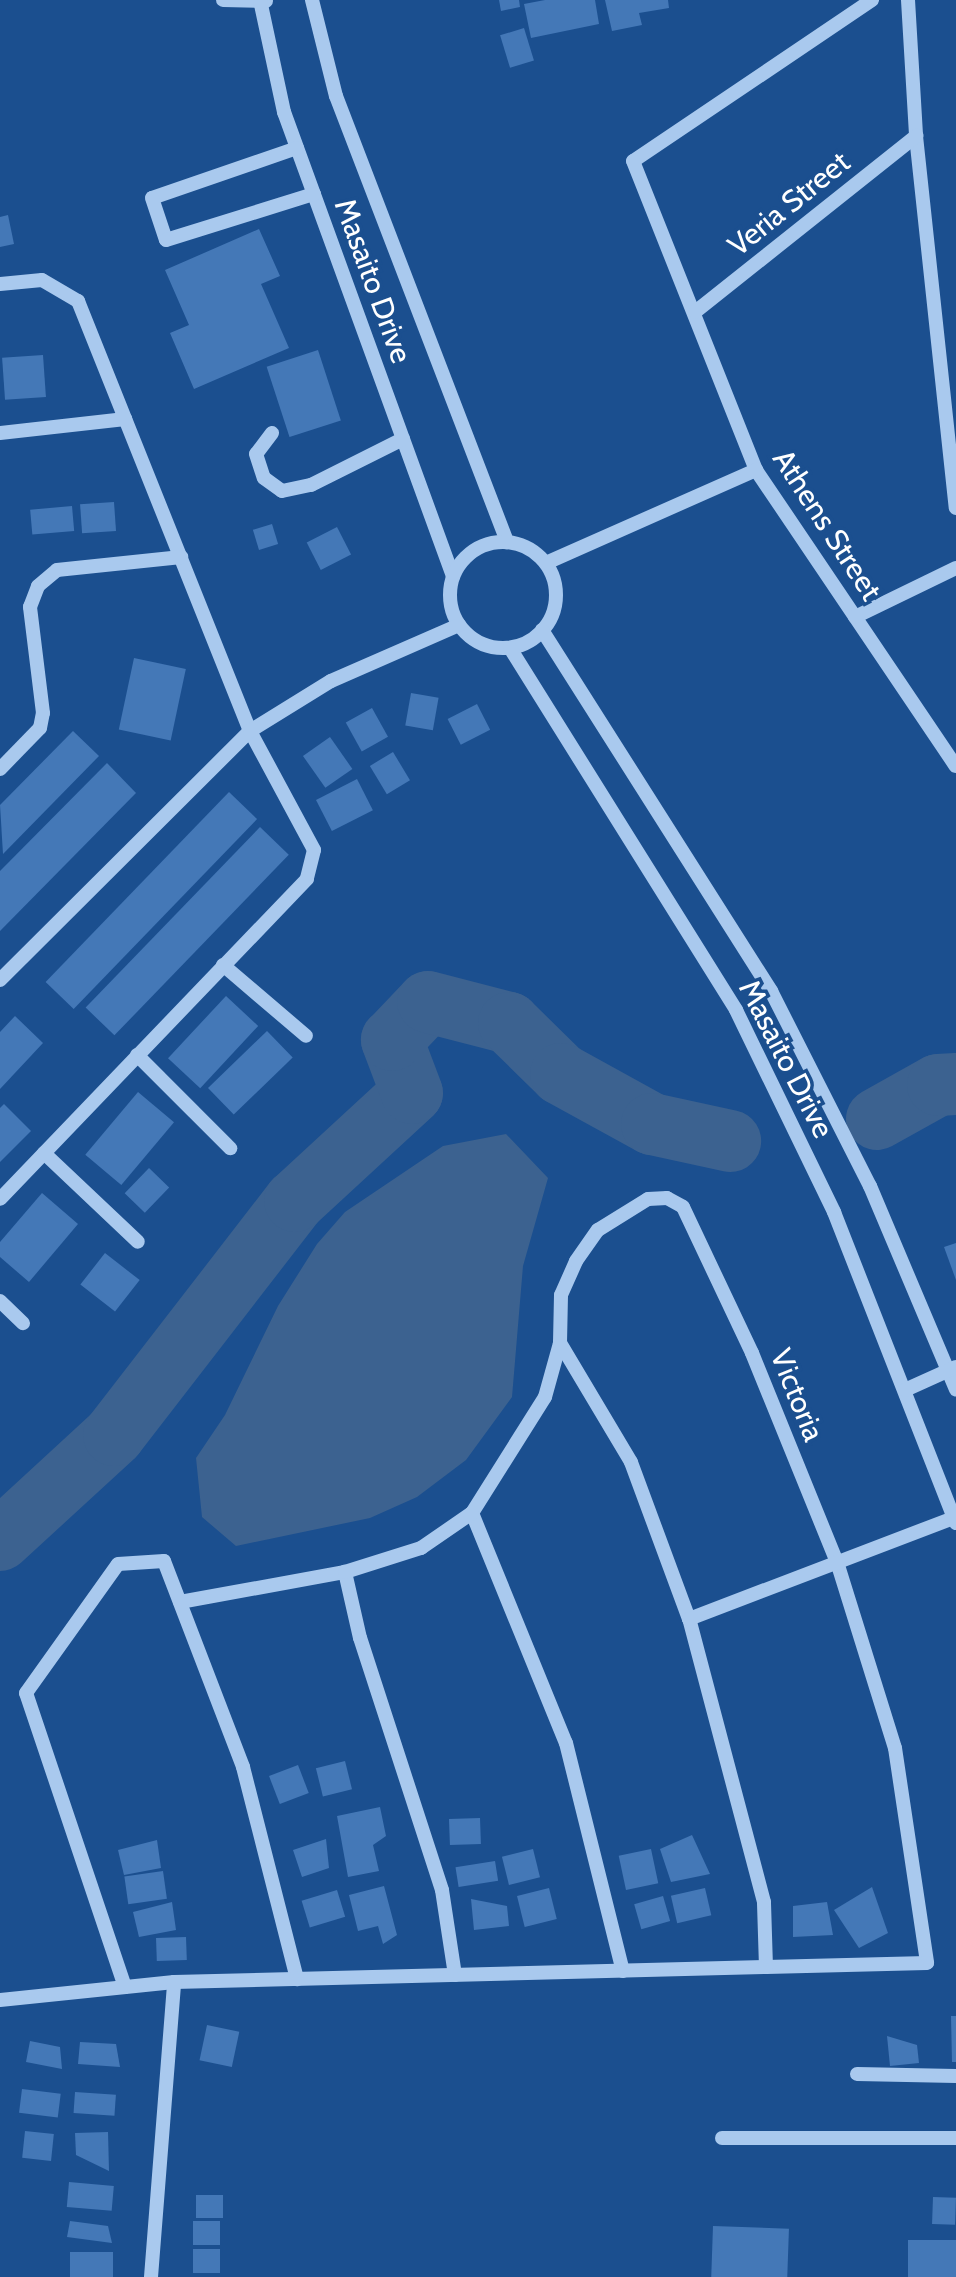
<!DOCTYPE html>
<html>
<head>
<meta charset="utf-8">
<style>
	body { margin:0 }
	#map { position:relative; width:956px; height:2277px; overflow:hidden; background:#1b4f8f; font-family:Cabin,sans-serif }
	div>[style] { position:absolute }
	.water>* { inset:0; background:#3c6290 }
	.river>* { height:62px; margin:-31px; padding:0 31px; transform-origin:31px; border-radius:31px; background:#3c6290 }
	.building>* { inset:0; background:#4478b7; transform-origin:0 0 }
	.minor>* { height:14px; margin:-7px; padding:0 7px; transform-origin:7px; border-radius:7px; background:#a9c9ee }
	.minor>.ring { margin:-7px; padding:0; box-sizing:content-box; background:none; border:14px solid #a9c9ee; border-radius:50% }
	span { translate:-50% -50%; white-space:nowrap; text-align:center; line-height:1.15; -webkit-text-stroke:7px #1b4f8f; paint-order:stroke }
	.street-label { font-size:30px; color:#fff }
</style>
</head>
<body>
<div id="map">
	<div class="water">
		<div style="clip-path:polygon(506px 1134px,548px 1178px,523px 1266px,512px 1397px,466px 1460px,417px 1497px,370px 1518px,236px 1546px,202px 1517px,196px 1458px,225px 1415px,278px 1306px,317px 1244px,345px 1212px,443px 1146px)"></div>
	</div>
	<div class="river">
		<div style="left:877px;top:1119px;width:70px;rotate:-29.1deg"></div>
		<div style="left:938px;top:1085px;width:18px;rotate:-3deg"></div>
		<div style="left:0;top:1540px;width:155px;rotate:-42.6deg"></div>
		<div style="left:114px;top:1435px;width:296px;rotate:-52.3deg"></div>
		<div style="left:295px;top:1201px;width:159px;rotate:-42.7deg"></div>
		<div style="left:412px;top:1093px;width:57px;rotate:-110.7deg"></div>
		<div style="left:392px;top:1040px;width:52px;rotate:-46.5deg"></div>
		<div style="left:428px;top:1002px;width:84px;rotate:14.5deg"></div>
		<div style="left:509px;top:1023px;width:73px;rotate:44.4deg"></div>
		<div style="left:561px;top:1074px;width:104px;rotate:28.8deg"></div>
		<div style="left:652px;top:1124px;width:80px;rotate:12.3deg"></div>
	</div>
	<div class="building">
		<div style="clip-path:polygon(499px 0,519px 0,520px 7px,501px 11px)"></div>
		<div style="clip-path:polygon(545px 0,595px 0,599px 24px,531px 38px,524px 4px)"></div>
		<div style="clip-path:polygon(605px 0,668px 0,669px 8px,639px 13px,642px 25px,612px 31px)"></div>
		<div style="left:524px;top:28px;width:34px;height:25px;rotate:73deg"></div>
		<div style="clip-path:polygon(8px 215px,14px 244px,0 247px,0 217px)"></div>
		<div style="clip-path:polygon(259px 229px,280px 276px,261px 284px,289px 348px,194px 389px,170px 333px,189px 325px,165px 270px)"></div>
		<div style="left:318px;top:350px;width:74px;height:54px;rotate:72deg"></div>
		<div style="left:43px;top:355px;width:42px;height:41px;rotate:86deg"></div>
		<div style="left:114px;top:502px;width:29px;height:34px;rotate:86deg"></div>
		<div style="left:72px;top:506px;width:25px;height:42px;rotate:85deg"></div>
		<div style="left:272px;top:524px;width:21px;height:20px;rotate:73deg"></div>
		<div style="left:337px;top:527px;width:31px;height:34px;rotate:63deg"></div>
		<div style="left:134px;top:658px;width:53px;height:73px;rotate:12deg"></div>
		<div style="left:411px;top:693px;width:28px;height:33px;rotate:10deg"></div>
		<div style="left:477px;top:704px;width:29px;height:33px;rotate:63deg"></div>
		<div style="left:372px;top:708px;width:33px;height:30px;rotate:61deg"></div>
		<div style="clip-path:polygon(73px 731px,99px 756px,3px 854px,0 805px)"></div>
		<div style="left:330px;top:737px;width:39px;height:33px;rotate:55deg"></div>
		<div style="left:393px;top:752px;width:33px;height:27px;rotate:59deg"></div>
		<div style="clip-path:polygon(107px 763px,136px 793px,0 931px,0 871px)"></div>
		<div style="left:357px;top:779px;width:35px;height:46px;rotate:63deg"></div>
		<div style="left:229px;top:792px;width:39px;height:264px;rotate:44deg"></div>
		<div style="left:260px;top:827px;width:40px;height:251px;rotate:44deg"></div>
		<div style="left:226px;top:996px;width:44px;height:85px;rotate:43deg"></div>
		<div style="clip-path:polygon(15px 1016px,43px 1043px,0 1089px,0 1032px)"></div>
		<div style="left:267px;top:1031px;width:37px;height:82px;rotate:46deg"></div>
		<div style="left:138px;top:1092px;width:47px;height:82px;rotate:40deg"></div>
		<div style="clip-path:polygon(4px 1104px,31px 1131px,0 1162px,0 1108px)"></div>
		<div style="left:149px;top:1168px;width:28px;height:35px;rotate:44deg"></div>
		<div style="clip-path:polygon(42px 1193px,78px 1224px,29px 1282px,0 1257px,0 1242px)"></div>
		<div style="clip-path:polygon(956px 1243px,956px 1280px,944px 1247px)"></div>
		<div style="left:105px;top:1253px;width:44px;height:40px;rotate:38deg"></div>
		<div style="left:345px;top:1761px;width:29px;height:30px;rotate:76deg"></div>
		<div style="left:298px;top:1765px;width:30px;height:31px;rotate:69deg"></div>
		<div style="clip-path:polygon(380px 1807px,386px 1836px,373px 1845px,379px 1871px,348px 1877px,337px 1816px)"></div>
		<div style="left:480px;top:1818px;width:26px;height:31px;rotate:88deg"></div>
		<div style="clip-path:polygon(692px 1835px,710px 1874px,671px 1882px,660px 1849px)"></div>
		<div style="clip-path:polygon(326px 1839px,329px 1868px,302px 1877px,293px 1850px)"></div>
		<div style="clip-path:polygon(157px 1840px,161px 1868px,124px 1875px,118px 1850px)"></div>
		<div style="left:533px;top:1849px;width:29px;height:32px;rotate:76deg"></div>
		<div style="left:651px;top:1849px;width:35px;height:33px;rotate:78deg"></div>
		<div style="left:495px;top:1861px;width:20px;height:40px;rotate:81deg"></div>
		<div style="left:163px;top:1871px;width:28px;height:39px;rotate:82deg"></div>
		<div style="clip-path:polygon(384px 1886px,397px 1935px,383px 1944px,378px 1926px,358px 1931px,349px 1895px)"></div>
		<div style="clip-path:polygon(872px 1887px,888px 1933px,859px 1948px,834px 1910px)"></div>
		<div style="left:549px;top:1888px;width:32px;height:33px;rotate:76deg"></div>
		<div style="left:705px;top:1888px;width:28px;height:35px;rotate:77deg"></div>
		<div style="left:337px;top:1890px;width:28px;height:37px;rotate:73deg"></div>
		<div style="left:663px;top:1896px;width:26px;height:30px;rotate:74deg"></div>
		<div style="clip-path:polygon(471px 1899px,507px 1906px,509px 1926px,474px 1930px)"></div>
		<div style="clip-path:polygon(172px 1902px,176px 1930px,139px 1937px,133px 1912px)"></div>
		<div style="clip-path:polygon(827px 1902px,833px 1935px,793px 1937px,793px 1906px)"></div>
		<div style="left:186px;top:1937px;width:23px;height:30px;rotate:88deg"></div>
		<div style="clip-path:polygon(951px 2016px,956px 2016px,956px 2062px,952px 2062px)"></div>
		<div style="left:207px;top:2025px;width:33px;height:36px;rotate:12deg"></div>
		<div style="clip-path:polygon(887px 2036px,917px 2045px,919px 2063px,890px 2066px)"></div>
		<div style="clip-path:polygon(30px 2041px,60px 2047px,62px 2069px,26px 2062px)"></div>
		<div style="clip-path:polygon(80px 2042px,116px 2044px,120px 2067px,78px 2064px)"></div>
		<div style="left:22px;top:2089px;width:39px;height:24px;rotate:7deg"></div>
		<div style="left:75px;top:2092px;width:41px;height:21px;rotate:4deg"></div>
		<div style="left:25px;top:2131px;width:29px;height:27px;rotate:6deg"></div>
		<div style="clip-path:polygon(108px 2132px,109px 2171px,76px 2155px,75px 2133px)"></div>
		<div style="left:69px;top:2182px;width:45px;height:25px;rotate:5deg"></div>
		<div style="left:196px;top:2195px;width:27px;height:23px"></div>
		<div style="left:933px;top:2197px;width:23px;height:27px;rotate:2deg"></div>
		<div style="clip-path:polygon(70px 2221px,108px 2226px,112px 2243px,67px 2237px)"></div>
		<div style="left:220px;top:2221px;width:24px;height:27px;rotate:90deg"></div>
		<div style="left:713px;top:2226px;width:76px;height:51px;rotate:2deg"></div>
		<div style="left:908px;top:2240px;width:48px;height:37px"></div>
		<div style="left:193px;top:2249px;width:27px;height:24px"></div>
		<div style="left:70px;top:2252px;width:43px;height:25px"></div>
	</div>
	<div class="minor">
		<div style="left:223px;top:0;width:43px;rotate:1.3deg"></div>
		<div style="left:260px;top:0;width:115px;rotate:77.9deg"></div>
		<div style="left:284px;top:112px;width:494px;rotate:70deg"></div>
		<div style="left:312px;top:0;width:99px;rotate:76deg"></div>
		<div style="left:336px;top:96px;width:478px;rotate:69deg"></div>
		<div style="left:872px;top:0;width:288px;rotate:146deg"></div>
		<div style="left:633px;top:161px;width:333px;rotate:68.3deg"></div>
		<div style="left:756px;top:470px;width:357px;rotate:56deg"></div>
		<div style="left:908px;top:0;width:136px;rotate:86.6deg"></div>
		<div style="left:916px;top:136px;width:374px;rotate:83.9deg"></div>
		<div style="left:297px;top:148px;width:153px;rotate:161deg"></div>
		<div style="left:152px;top:198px;width:44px;rotate:71.6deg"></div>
		<div style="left:166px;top:240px;width:155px;rotate:-17.3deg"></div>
		<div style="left:0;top:284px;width:42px;rotate:-5.4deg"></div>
		<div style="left:42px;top:280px;width:42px;rotate:30.3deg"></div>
		<div style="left:78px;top:301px;width:463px;rotate:68.2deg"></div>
		<div style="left:250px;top:731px;width:135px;rotate:61.7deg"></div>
		<div style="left:314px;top:850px;width:30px;rotate:104deg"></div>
		<div style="left:307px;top:879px;width:443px;rotate:133.8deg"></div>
		<div style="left:695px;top:312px;width:283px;rotate:-38.5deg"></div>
		<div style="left:0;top:433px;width:126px;rotate:-6.4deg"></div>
		<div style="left:272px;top:433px;width:26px;rotate:127deg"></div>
		<div style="left:256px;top:454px;width:25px;rotate:72deg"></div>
		<div style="left:264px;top:478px;width:22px;rotate:36deg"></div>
		<div style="left:282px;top:491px;width:30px;rotate:-12deg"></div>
		<div style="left:311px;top:485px;width:103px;rotate:-26.6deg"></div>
		<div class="ring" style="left:450px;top:542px;width:92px;height:92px"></div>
		<div style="left:546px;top:563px;width:230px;rotate:-23.9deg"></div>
		<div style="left:855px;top:617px;width:112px;rotate:-25.9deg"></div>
		<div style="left:542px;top:630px;width:428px;rotate:57.6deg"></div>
		<div style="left:771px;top:991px;width:219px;rotate:63.1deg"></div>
		<div style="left:870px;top:1186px;width:221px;rotate:67.1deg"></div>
		<div style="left:510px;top:648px;width:427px;rotate:58deg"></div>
		<div style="left:736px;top:1010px;width:225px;rotate:64.1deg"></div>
		<div style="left:834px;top:1212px;width:334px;rotate:68.6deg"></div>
		<div style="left:0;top:769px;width:57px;rotate:-45.7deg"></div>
		<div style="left:40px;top:728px;width:15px;rotate:-79deg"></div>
		<div style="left:43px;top:713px;width:107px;rotate:-97deg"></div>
		<div style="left:30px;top:607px;width:22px;rotate:-69deg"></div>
		<div style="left:38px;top:586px;width:25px;rotate:-40deg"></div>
		<div style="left:57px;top:570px;width:125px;rotate:-6deg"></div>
		<div style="left:223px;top:965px;width:109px;rotate:40.5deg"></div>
		<div style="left:0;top:980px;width:353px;rotate:-44.9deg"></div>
		<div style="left:250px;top:731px;width:95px;rotate:-31.7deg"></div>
		<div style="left:331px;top:681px;width:140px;rotate:-23.6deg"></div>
		<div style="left:137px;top:1055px;width:132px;rotate:45deg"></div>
		<div style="left:44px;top:1153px;width:129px;rotate:43.4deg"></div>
		<div style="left:0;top:1301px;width:32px;rotate:44deg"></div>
		<div style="left:560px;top:1343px;width:56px;rotate:105.5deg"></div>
		<div style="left:545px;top:1397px;width:137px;rotate:122.2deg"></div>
		<div style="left:472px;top:1513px;width:248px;rotate:67.8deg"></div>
		<div style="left:566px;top:1743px;width:235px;rotate:76deg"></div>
		<div style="left:905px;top:1390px;width:56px;rotate:-24.3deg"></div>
		<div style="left:180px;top:1602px;width:168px;rotate:-10.3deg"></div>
		<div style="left:689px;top:1619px;width:167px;rotate:-110.3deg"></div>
		<div style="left:631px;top:1462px;width:139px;rotate:-120.8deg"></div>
		<div style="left:560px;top:1343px;width:48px;rotate:-88.8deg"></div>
		<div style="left:561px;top:1295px;width:37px;rotate:-66deg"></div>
		<div style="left:576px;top:1261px;width:38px;rotate:-55deg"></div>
		<div style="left:598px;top:1230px;width:59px;rotate:-31.8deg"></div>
		<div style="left:648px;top:1199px;width:19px;rotate:-3deg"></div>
		<div style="left:667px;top:1198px;width:18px;rotate:29deg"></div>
		<div style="left:683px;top:1207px;width:161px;rotate:64.7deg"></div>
		<div style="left:752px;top:1353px;width:226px;rotate:67.9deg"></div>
		<div style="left:837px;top:1562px;width:195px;rotate:72.7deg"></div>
		<div style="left:895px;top:1748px;width:217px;rotate:81.5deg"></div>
		<div style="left:927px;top:1963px;width:161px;rotate:178.6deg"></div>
		<div style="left:455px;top:1975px;width:86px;rotate:-98.7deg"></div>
		<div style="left:442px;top:1890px;width:265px;rotate:-108deg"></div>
		<div style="left:360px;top:1638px;width:68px;rotate:-102.8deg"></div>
		<div style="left:345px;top:1572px;width:80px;rotate:-17.5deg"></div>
		<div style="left:421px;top:1548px;width:62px;rotate:-34.5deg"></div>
		<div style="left:125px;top:1987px;width:310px;rotate:-108.6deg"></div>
		<div style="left:26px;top:1693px;width:158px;rotate:-54.5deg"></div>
		<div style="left:118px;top:1564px;width:46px;rotate:-3.7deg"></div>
		<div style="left:164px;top:1561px;width:221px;rotate:69deg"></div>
		<div style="left:243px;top:1767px;width:219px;rotate:75.7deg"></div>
		<div style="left:0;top:2000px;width:175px;rotate:-5.9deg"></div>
		<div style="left:174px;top:1982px;width:592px;rotate:-1.45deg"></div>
		<div style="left:766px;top:1967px;width:65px;rotate:-91.8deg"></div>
		<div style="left:764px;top:1902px;width:293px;rotate:-104.8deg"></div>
		<div style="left:689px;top:1619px;width:286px;rotate:-20.9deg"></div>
		<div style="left:857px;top:2074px;width:99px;rotate:1.2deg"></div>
		<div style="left:722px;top:2138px;width:234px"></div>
		<div style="left:151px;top:2277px;width:296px;rotate:-85.5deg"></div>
	</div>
	<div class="street-label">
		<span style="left:789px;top:204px;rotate:-39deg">Veria Street</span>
		<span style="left:373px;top:281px;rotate:70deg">Masaito Drive</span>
		<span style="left:827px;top:525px;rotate:57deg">Athens Street</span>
		<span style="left:786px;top:1059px;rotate:63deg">Masaito Drive</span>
		<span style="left:797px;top:1395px;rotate:68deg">Victoria</span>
	</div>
</div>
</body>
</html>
